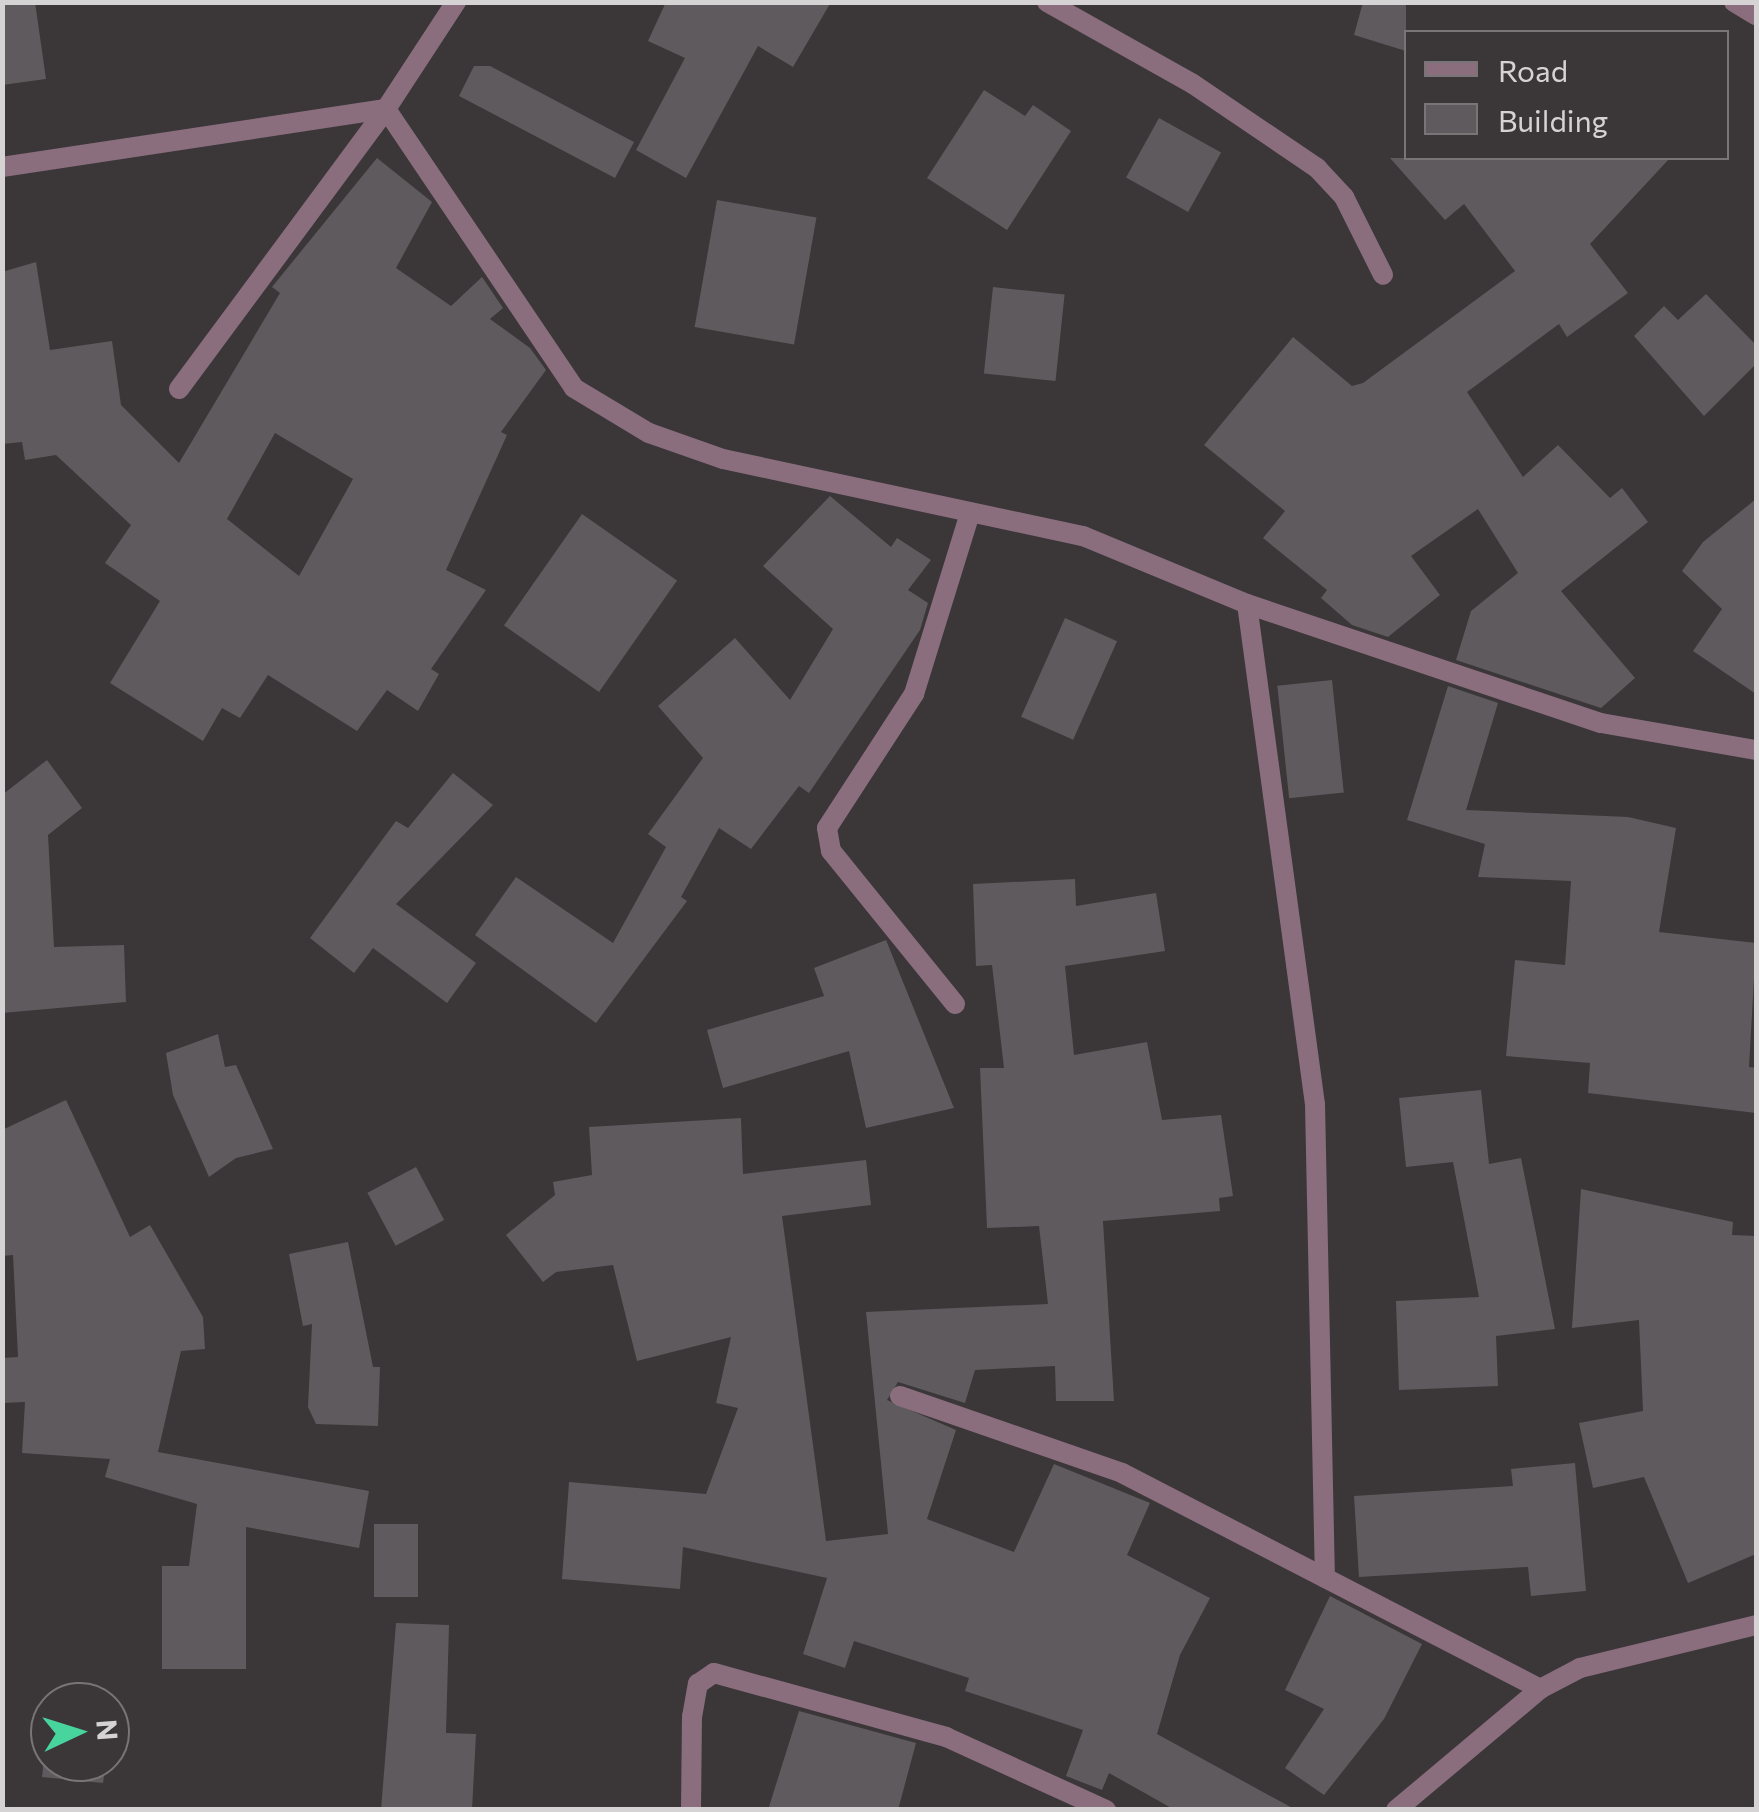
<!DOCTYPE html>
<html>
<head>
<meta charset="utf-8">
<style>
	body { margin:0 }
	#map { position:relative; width:1759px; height:1812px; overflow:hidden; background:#3b3638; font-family:Commissioner,sans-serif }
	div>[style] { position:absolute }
	.building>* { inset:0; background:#5f5a5d; transform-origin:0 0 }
	.street>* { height:20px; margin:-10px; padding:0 10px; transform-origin:10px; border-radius:10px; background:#8a6e7e }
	span { translate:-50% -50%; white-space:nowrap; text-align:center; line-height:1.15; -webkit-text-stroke:10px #3b3638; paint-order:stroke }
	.frame { position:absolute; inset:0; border:5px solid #d6d3d4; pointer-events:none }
	.legend { position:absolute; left:1404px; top:30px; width:325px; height:130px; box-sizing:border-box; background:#3b3638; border:2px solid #797576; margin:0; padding:12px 18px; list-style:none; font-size:30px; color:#d6d3d4 }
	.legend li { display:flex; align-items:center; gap:20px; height:50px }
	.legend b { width:50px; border:2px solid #797576 }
	.north { position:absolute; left:30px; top:1682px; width:100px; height:100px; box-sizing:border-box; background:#3b3638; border:2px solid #797576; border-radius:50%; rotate:86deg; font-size:28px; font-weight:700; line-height:40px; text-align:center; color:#d6d3d4 }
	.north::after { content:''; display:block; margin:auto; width:35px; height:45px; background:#48d49d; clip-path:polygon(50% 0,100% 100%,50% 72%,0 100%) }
</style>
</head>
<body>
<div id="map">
	<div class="building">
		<div style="clip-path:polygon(2px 2px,35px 2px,46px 79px,2px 85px)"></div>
		<div style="clip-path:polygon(666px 2px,831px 2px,793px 67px,758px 46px,686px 178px,636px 150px,685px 58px,648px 41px)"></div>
		<div style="clip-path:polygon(1363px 2px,1406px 2px,1406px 51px,1354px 35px)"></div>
		<div style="clip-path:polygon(474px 66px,490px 66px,634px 142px,615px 178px,459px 96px)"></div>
		<div style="clip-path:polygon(984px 90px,1025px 116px,1033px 105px,1071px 131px,1007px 230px,927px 178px)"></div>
		<div style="left:1159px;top:118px;width:71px;height:68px;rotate:29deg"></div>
		<div style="clip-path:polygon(evenodd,377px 158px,432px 202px,396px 268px,451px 306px,482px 277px,503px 308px,490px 319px,530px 348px,546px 370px,501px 432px,507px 435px,446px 570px,486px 590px,431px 669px,439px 674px,418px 711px,387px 690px,357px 731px,268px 675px,240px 718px,222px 708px,203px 741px,110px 683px,160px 601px,105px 563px,131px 525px,56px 455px,25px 460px,22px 442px,2px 444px,2px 272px,36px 262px,50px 350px,112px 341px,121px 405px,179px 463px,280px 293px,272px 287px,377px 158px,275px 433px,353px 479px,299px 576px,227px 519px,275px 433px)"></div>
		<div style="clip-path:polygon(1390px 158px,1670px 158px,1590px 244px,1628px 293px,1567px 337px,1559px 324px,1467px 392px,1523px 477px,1558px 445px,1610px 498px,1622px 488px,1648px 522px,1561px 591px,1635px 678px,1601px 708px,1456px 660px,1471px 611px,1518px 573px,1478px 509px,1411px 556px,1440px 595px,1388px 637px,1352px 625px,1321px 598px,1327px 590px,1263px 538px,1285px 511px,1204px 445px,1293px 337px,1352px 386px,1363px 383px,1515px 271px,1464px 204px,1445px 220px)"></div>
		<div style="left:717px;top:200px;width:101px;height:129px;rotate:10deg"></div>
		<div style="left:993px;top:287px;width:72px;height:87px;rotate:6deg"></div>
		<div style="clip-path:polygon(1706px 294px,1756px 345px,1756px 364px,1704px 416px,1634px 336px,1664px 306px,1678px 320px)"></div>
		<div style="clip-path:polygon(830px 496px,891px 547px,897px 538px,931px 560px,908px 590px,928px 603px,920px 630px,809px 793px,799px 786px,751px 849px,719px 828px,681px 897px,687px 901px,596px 1023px,475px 935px,516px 877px,613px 943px,666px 847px,648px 834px,703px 758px,658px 706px,735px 638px,790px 700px,833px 629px,763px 566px)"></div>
		<div style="clip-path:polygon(1756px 499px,1756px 694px,1693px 651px,1722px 609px,1682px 571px,1703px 542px)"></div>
		<div style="left:582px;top:514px;width:116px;height:136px;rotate:35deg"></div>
		<div style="left:1065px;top:618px;width:57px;height:108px;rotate:24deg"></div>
		<div style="left:1332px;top:680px;width:113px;height:55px;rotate:84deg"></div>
		<div style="clip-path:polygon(1448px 686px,1498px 703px,1466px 810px,1628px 817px,1676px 828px,1659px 932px,1756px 943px,1749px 1067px,1756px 1068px,1756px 1113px,1588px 1093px,1590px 1063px,1506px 1056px,1515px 960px,1565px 965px,1571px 881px,1478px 877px,1485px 844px,1407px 820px)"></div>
		<div style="clip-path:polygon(47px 760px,82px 808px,48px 835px,54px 947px,124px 945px,126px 1002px,2px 1013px,2px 795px)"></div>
		<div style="clip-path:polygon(453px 773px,493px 805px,396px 904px,476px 963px,447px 1003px,373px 948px,354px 973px,310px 938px,396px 821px,408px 828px)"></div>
		<div style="clip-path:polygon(1075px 879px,1076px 906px,1156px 893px,1165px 951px,1065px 966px,1074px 1055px,1147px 1042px,1162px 1120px,1221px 1115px,1233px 1196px,1219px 1198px,1220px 1211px,1103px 1221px,1114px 1401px,1056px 1401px,1055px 1366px,975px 1370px,965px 1403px,898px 1382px,887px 1400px,956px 1430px,927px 1519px,1014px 1552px,1054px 1464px,1150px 1503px,1127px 1555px,1210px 1598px,1180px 1655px,1157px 1734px,1296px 1810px,1175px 1810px,1109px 1773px,1102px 1790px,1066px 1776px,1083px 1730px,965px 1691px,969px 1678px,854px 1641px,845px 1668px,803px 1654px,827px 1578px,683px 1547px,680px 1589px,562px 1579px,569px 1482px,706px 1494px,738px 1408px,716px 1403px,731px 1337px,637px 1361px,613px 1265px,556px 1272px,543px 1282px,506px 1235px,555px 1195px,553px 1182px,592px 1175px,589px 1127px,741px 1118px,743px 1174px,866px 1160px,871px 1205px,782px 1216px,826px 1541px,888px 1534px,866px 1312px,1048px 1304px,1039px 1226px,987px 1228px,980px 1068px,1004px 1068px,992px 965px,976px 966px,973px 884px)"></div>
		<div style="clip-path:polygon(886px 940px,954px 1108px,866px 1128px,849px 1051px,723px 1088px,707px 1030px,824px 996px,814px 968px)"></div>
		<div style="clip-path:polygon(218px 1034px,225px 1067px,236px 1065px,273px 1149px,236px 1158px,209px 1177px,173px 1095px,166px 1053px)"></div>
		<div style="clip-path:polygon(1481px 1090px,1489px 1164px,1521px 1158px,1555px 1329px,1496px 1336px,1498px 1386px,1399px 1390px,1396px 1301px,1479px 1297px,1453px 1162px,1406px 1167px,1399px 1098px)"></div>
		<div style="clip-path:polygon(66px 1100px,130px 1237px,150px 1225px,203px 1317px,205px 1349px,181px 1351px,158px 1452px,369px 1491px,359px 1548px,246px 1527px,246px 1669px,162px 1669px,162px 1566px,189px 1566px,197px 1504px,105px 1477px,110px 1459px,22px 1453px,25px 1402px,2px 1403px,2px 1358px,18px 1357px,13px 1255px,2px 1256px,2px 1130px)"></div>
		<div style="left:416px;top:1167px;width:60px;height:55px;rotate:62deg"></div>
		<div style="clip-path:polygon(1581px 1189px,1733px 1222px,1732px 1235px,1756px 1236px,1756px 1554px,1688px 1583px,1644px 1477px,1593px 1488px,1579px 1423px,1643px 1411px,1639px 1320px,1572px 1328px)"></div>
		<div style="clip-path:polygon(348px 1242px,373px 1367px,380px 1367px,378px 1426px,316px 1424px,308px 1407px,312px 1324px,303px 1326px,289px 1254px)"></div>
		<div style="clip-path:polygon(1575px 1463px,1586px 1591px,1531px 1596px,1528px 1567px,1359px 1577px,1354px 1496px,1513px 1486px,1511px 1469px)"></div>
		<div style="left:374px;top:1524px;width:44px;height:73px"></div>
		<div style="clip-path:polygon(1330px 1596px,1422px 1644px,1384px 1719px,1324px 1795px,1285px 1768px,1324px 1709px,1285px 1690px)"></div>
		<div style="clip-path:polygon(396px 1623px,449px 1625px,446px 1733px,476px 1734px,472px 1810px,381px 1810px)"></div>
		<div style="clip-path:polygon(799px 1711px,916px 1743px,898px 1810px,768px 1810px)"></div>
		<div style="clip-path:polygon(49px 1712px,50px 1762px,106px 1762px,103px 1783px,42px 1777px)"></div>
	</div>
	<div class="street">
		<div style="left:1047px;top:2px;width:167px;rotate:29.3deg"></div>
		<div style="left:1193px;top:84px;width:150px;rotate:34.1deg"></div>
		<div style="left:1317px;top:168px;width:40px;rotate:47deg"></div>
		<div style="left:1344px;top:197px;width:87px;rotate:63.4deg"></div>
		<div style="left:1734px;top:2px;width:26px;rotate:31deg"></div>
		<div style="left:2px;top:167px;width:388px;rotate:-8.6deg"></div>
		<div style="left:386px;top:109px;width:128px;rotate:-56.8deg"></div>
		<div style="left:179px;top:389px;width:348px;rotate:-53.5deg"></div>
		<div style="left:386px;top:109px;width:336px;rotate:56deg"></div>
		<div style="left:574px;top:388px;width:87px;rotate:31deg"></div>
		<div style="left:649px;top:433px;width:78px;rotate:19.4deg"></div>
		<div style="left:723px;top:459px;width:368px;rotate:12.1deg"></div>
		<div style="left:1083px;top:536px;width:178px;rotate:22.5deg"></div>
		<div style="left:1247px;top:604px;width:373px;rotate:18.6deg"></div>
		<div style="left:1601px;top:723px;width:157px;rotate:9.9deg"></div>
		<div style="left:1247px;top:604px;width:505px;rotate:82.26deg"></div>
		<div style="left:1315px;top:1104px;width:474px;rotate:88.8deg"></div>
		<div style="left:955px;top:1004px;width:197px;rotate:-129deg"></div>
		<div style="left:831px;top:851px;width:23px;rotate:-100deg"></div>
		<div style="left:827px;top:828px;width:160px;rotate:-57deg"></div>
		<div style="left:914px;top:694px;width:189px;rotate:-72.8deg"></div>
		<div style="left:900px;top:1396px;width:235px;rotate:19.1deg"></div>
		<div style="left:1122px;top:1473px;width:471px;rotate:27.3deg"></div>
		<div style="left:691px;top:1810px;width:93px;rotate:-89.4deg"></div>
		<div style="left:692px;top:1717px;width:34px;rotate:-80deg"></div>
		<div style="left:698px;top:1684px;width:19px;rotate:-35deg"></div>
		<div style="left:714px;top:1673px;width:241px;rotate:15.4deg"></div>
		<div style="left:946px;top:1737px;width:176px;rotate:24.5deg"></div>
		<div style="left:1396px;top:1810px;width:188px;rotate:-40deg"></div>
		<div style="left:1540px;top:1689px;width:45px;rotate:-27.7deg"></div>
		<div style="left:1580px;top:1668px;width:181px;rotate:-13.7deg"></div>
	</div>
	<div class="frame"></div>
	<ul class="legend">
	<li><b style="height:12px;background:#8a6e7e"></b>Road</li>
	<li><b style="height:28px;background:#5f5a5d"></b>Building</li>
	</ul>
	<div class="north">N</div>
</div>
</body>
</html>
